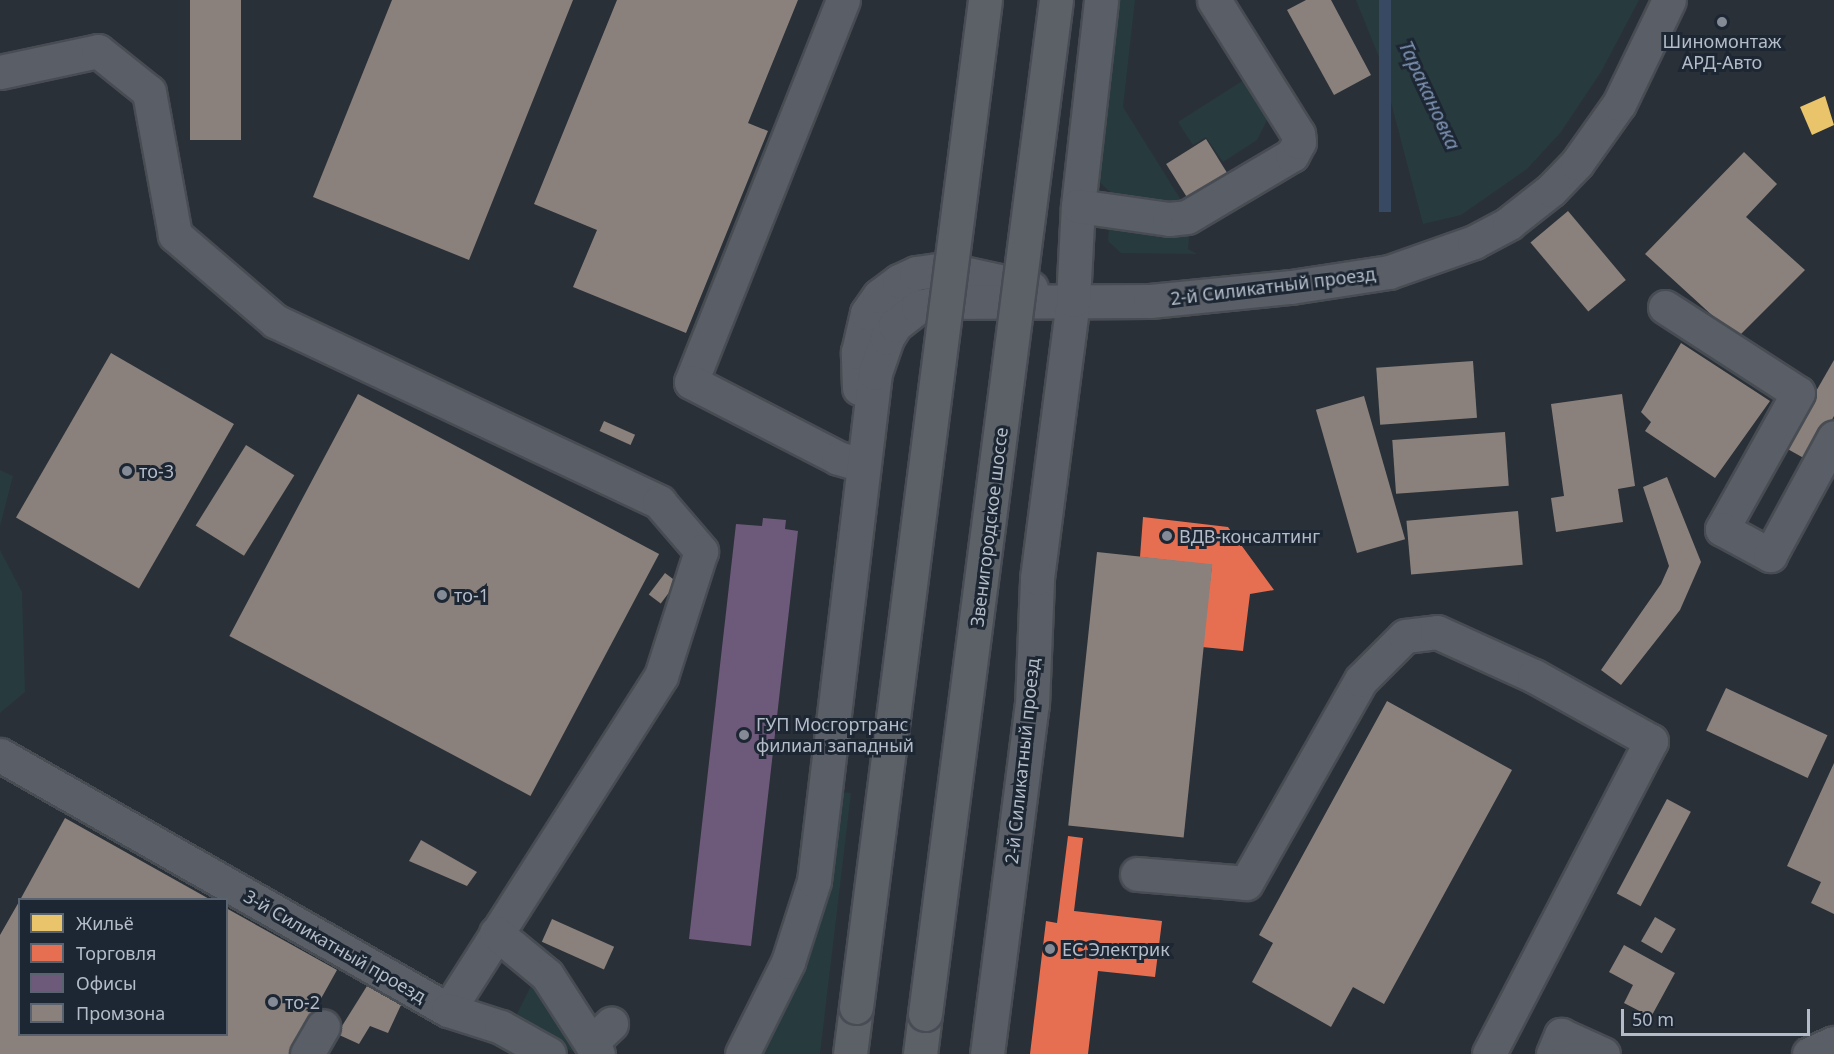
<!DOCTYPE html>
<html>
<head>
<meta charset="utf-8">
<style>
	body { margin:0 }
	#map { position:relative; width:1834px; height:1054px; overflow:hidden; background:#2a3038; font-family:"Noto Sans",sans-serif }
	div>[style] { position:absolute }
	.green>* { inset:0; background:#273a3e }
	.water>* { inset:0; background:#384963; transform-origin:0 0 }
	.homes>* { inset:0; background:#e9c46a }
	.shops>* { inset:0; background:#e76f51 }
	.offices>* { inset:0; background:#6d597a }
	.industry>* { inset:0; background:#8a817c; transform-origin:0 0 }
	.roads { filter:drop-shadow(2px 0 #484c53) drop-shadow(-2px 0 #484c53) drop-shadow(0 2px #484c53) drop-shadow(0 -2px #484c53) }
	.minor>* { height:33px; margin:-16.5px; padding:0 16.5px; transform-origin:16.5px; border-radius:16.5px; background:#5a5e66 }
	.major>* { height:33px; margin:-16.5px; padding:0 16.5px; transform-origin:16.5px; border-radius:16.5px; background:#5c6168 }
	.bridges { filter:drop-shadow(2px 0 #484c55) drop-shadow(-2px 0 #484c55) drop-shadow(0 2px #484c55) drop-shadow(0 -2px #484c55) }
	.major-bridge>* { height:33px; margin:-16.5px; padding:0 16.5px; transform-origin:16.5px; border-radius:16.5px; background:#5c6168 }
	.dots>* { width:16px; height:16px; translate:-50% -50%; box-sizing:border-box; border:3px solid #1d2633; border-radius:50% }
	span { translate:-50% -50%; white-space:nowrap; text-align:center; line-height:1.15; -webkit-text-stroke:6px #1d2633; paint-order:stroke }
	.poi-label { font-size:18px; color:#b4bcc9 }
	.left { translate:0 -50%; text-align:left }
	.street-label { font-size:18px; color:#b4bcc9 }
	.water-label { font-size:20px; color:#7c92b1; font-style:italic }
	.legend { position:absolute; left:18px; top:898px; width:210px; height:138px; box-sizing:border-box; background:#1d2633; border:2px solid #59626f; margin:0; padding:8px 10px; list-style:none; font-size:18px; color:#b4bcc9 }
	.legend li { display:flex; align-items:center; gap:12px; height:30px }
	.legend b { width:30px; border:2px solid #59626f }
	.scale { position:absolute; left:1621px; top:1009px; width:189px; height:27px; box-sizing:border-box; border:3px solid #b4bcc9; border-top:0; padding-left:8px; font-size:18px; line-height:21px; white-space:nowrap; color:#b4bcc9; -webkit-text-stroke:4px #1d2633; paint-order:stroke }
</style>
</head>
<body>
<div id="map">
	<div class="green">
		<div style="clip-path:polygon(1113px 0,1135px 0,1123px 107px,1186px 208px,1118px 199px,1097px 180px)"></div>
		<div style="clip-path:polygon(1356px 0,1639px 0,1601px 72px,1561px 132px,1527px 169px,1461px 215px,1423px 224px,1379px 57px)"></div>
		<div style="clip-path:polygon(1247px 78px,1270px 114px,1257px 140px,1223px 162px,1206px 137px,1193px 145px,1178px 122px)"></div>
		<div style="clip-path:polygon(1109px 226px,1190px 227px,1188px 249px,1197px 254px,1121px 253px,1108px 241px)"></div>
		<div style="clip-path:polygon(0 470px,13px 476px,0 526px)"></div>
		<div style="clip-path:polygon(0 550px,22px 592px,25px 692px,0 713px)"></div>
		<div style="clip-path:polygon(842px 792px,851px 793px,820px 1054px,763px 1054px,818px 931px,830px 882px)"></div>
		<div style="clip-path:polygon(533px 982px,577px 1046px,578px 1054px,513px 1022px)"></div>
	</div>
	<div class="water">
		<div style="left:1379px;top:0;width:12px;height:212px"></div>
	</div>
	<div class="homes">
		<div style="clip-path:polygon(1825px 96px,1834px 125px,1812px 135px,1800px 107px)"></div>
	</div>
	<div class="shops">
		<div style="clip-path:polygon(1143px 517px,1228px 527px,1274px 590px,1250px 594px,1243px 651px,1202px 647px,1212px 565px,1140px 557px)"></div>
		<div style="clip-path:polygon(1068px 836px,1083px 838px,1074px 911px,1162px 921px,1155px 977px,1098px 971px,1088px 1054px,1030px 1054px,1046px 921px,1057px 923px)"></div>
	</div>
	<div class="offices">
		<div style="clip-path:polygon(763px 518px,786px 520px,785px 529px,798px 531px,751px 946px,689px 939px,736px 524px,762px 526px)"></div>
	</div>
	<div class="industry">
		<div style="left:190px;top:0;width:51px;height:140px"></div>
		<div style="clip-path:polygon(392px 0,573px 0,469px 260px,313px 197px)"></div>
		<div style="clip-path:polygon(617px 0,798px 0,748px 123px,768px 131px,686px 333px,573px 287px,597px 230px,534px 204px)"></div>
		<div style="clip-path:polygon(1306px 0,1331px 0,1371px 75px,1334px 95px,1287px 10px)"></div>
		<div style="left:1206px;top:139px;width:45px;height:47px;rotate:58deg"></div>
		<div style="clip-path:polygon(1744px 152px,1777px 184px,1746px 217px,1805px 270px,1737px 338px,1645px 254px)"></div>
		<div style="left:1568px;top:211px;width:90px;height:49px;rotate:50deg"></div>
		<div style="clip-path:polygon(1681px 343px,1770px 401px,1715px 478px,1645px 431px,1651px 422px,1641px 412px)"></div>
		<div style="left:111px;top:353px;width:142px;height:190px;rotate:30deg"></div>
		<div style="clip-path:polygon(1834px 360px,1834px 416px,1809px 461px,1784px 447px)"></div>
		<div style="left:1473px;top:361px;width:57px;height:97px;rotate:86deg"></div>
		<div style="left:358px;top:394px;width:341px;height:274px;rotate:28deg"></div>
		<div style="clip-path:polygon(1622px 394px,1635px 486px,1618px 489px,1623px 522px,1556px 532px,1551px 498px,1564px 496px,1551px 404px)"></div>
		<div style="left:1364px;top:396px;width:149px;height:50px;rotate:74deg"></div>
		<div style="left:604px;top:421px;width:34px;height:11px;rotate:24deg"></div>
		<div style="left:1505px;top:432px;width:54px;height:113px;rotate:86deg"></div>
		<div style="left:246px;top:445px;width:57px;height:95px;rotate:32deg"></div>
		<div style="clip-path:polygon(1667px 477px,1701px 562px,1680px 610px,1621px 685px,1601px 670px,1661px 584px,1669px 566px,1643px 487px)"></div>
		<div style="left:1518px;top:511px;width:54px;height:112px;rotate:85deg"></div>
		<div style="left:1097px;top:552px;width:116px;height:275px;rotate:6deg"></div>
		<div style="left:665px;top:573px;width:15px;height:27px;rotate:37deg"></div>
		<div style="left:1726px;top:688px;width:112px;height:47px;rotate:25deg"></div>
		<div style="clip-path:polygon(1387px 701px,1512px 770px,1384px 1004px,1353px 987px,1331px 1027px,1252px 982px,1273px 943px,1259px 935px)"></div>
		<div style="clip-path:polygon(1834px 763px,1834px 914px,1811px 903px,1821px 882px,1787px 866px)"></div>
		<div style="left:1667px;top:799px;width:27px;height:107px;rotate:28deg"></div>
		<div style="clip-path:polygon(65px 818px,211px 900px,20px 900px)"></div>
		<div style="clip-path:polygon(421px 840px,477px 872px,467px 886px,409px 861px)"></div>
		<div style="clip-path:polygon(20px 900px,20px 1034px,226px 1034px,226px 908px,337px 970px,290px 1054px,0 1054px,0 935px)"></div>
		<div style="left:1655px;top:917px;width:24px;height:28px;rotate:30deg"></div>
		<div style="left:552px;top:919px;width:68px;height:25px;rotate:24deg"></div>
		<div style="clip-path:polygon(1624px 945px,1675px 973px,1651px 1017px,1624px 1003px,1633px 985px,1609px 972px)"></div>
		<div style="clip-path:polygon(367px 986px,401px 1005px,388px 1033px,370px 1026px,359px 1044px,337px 1034px)"></div>
	</div>
	<div class="roads">
		<div class="minor">
			<div style="left:843px;top:0;width:411px;rotate:111.7deg"></div>
			<div style="left:691px;top:382px;width:165px;rotate:27.3deg"></div>
			<div style="left:838px;top:458px;width:26px;rotate:16deg"></div>
			<div style="left:0;top:72px;width:100px;rotate:-12.1deg"></div>
			<div style="left:98px;top:51px;width:65px;rotate:38.8deg"></div>
			<div style="left:149px;top:92px;width:145px;rotate:79.7deg"></div>
			<div style="left:175px;top:235px;width:132px;rotate:40.7deg"></div>
			<div style="left:275px;top:321px;width:425px;rotate:25.2deg"></div>
			<div style="left:659px;top:502px;width:65px;rotate:49.4deg"></div>
			<div style="left:701px;top:551px;width:131px;rotate:107.7deg"></div>
			<div style="left:661px;top:676px;width:396px;rotate:122.5deg"></div>
			<div style="left:1078px;top:206px;width:207px;rotate:-83.6deg"></div>
			<div style="left:1665px;top:307px;width:158px;rotate:32.9deg"></div>
			<div style="left:1798px;top:393px;width:156px;rotate:119.2deg"></div>
			<div style="left:1722px;top:529px;width:55px;rotate:28.4deg"></div>
			<div style="left:1770px;top:555px;width:134px;rotate:-61.5deg"></div>
			<div style="left:859px;top:388px;width:36px;rotate:-92deg"></div>
			<div style="left:858px;top:352px;width:40px;rotate:-77deg"></div>
			<div style="left:867px;top:313px;width:21px;rotate:-55deg"></div>
			<div style="left:879px;top:296px;width:25px;rotate:-37deg"></div>
			<div style="left:899px;top:281px;width:19px;rotate:-25deg"></div>
			<div style="left:916px;top:273px;width:28px;rotate:-8deg"></div>
			<div style="left:944px;top:269px;width:89px;rotate:12.3deg"></div>
			<div style="left:0;top:755px;width:515px;rotate:29.65deg"></div>
			<div style="left:448px;top:1010px;width:56px;rotate:17.8deg"></div>
			<div style="left:501px;top:1027px;width:55px;rotate:29.4deg"></div>
			<div style="left:1137px;top:874px;width:109px;rotate:4.7deg"></div>
			<div style="left:1246px;top:883px;width:233px;rotate:-60.5deg"></div>
			<div style="left:1361px;top:680px;width:62px;rotate:-45deg"></div>
			<div style="left:1405px;top:636px;width:32px;rotate:-7deg"></div>
			<div style="left:1437px;top:632px;width:107px;rotate:24.4deg"></div>
			<div style="left:1534px;top:676px;width:134px;rotate:29.1deg"></div>
			<div style="left:1651px;top:741px;width:352px;rotate:117.4deg"></div>
			<div style="left:496px;top:933px;width:66px;rotate:39.5deg"></div>
			<div style="left:547px;top:975px;width:94px;rotate:57.2deg"></div>
			<div style="left:591px;top:1043px;width:28px;rotate:-44deg"></div>
			<div style="left:307px;top:1054px;width:32px;rotate:-60deg"></div>
			<div style="left:742px;top:1054px;width:103px;rotate:-63.4deg"></div>
			<div style="left:788px;top:962px;width:85px;rotate:-72.2deg"></div>
			<div style="left:814px;top:881px;width:512px;rotate:-83.15deg"></div>
			<div style="left:875px;top:373px;width:37px;rotate:-71deg"></div>
			<div style="left:887px;top:338px;width:15px;rotate:-58deg"></div>
			<div style="left:895px;top:325px;width:29px;rotate:-38deg"></div>
			<div style="left:918px;top:307px;width:25px;rotate:-12deg"></div>
			<div style="left:942px;top:302px;width:208px;rotate:-0.3deg"></div>
			<div style="left:1150px;top:301px;width:142px;rotate:-5.7deg"></div>
			<div style="left:1291px;top:287px;width:99px;rotate:-8.7deg"></div>
			<div style="left:1389px;top:272px;width:90px;rotate:-19.4deg"></div>
			<div style="left:1474px;top:242px;width:40px;rotate:-28deg"></div>
			<div style="left:1509px;top:223px;width:53px;rotate:-38.2deg"></div>
			<div style="left:1551px;top:190px;width:37px;rotate:-46deg"></div>
			<div style="left:1577px;top:163px;width:72px;rotate:-54.6deg"></div>
			<div style="left:1619px;top:104px;width:115px;rotate:-64.3deg"></div>
			<div style="left:987px;top:1054px;width:352px;rotate:-82.7deg"></div>
			<div style="left:1032px;top:705px;width:127px;rotate:-87.7deg"></div>
			<div style="left:1037px;top:578px;width:280px;rotate:-82.6deg"></div>
			<div style="left:1073px;top:300px;width:94px;rotate:-87deg"></div>
			<div style="left:1078px;top:206px;width:92px;rotate:8.1deg"></div>
			<div style="left:1169px;top:219px;width:18px;rotate:-6deg"></div>
			<div style="left:1187px;top:217px;width:122px;rotate:-30.6deg"></div>
			<div style="left:1292px;top:155px;width:15px;rotate:-62deg"></div>
			<div style="left:1299px;top:142px;width:8px;rotate:-97deg"></div>
			<div style="left:1298px;top:134px;width:158px;rotate:-122.1deg"></div>
			<div style="left:1553px;top:1054px;width:21px;rotate:-67deg"></div>
			<div style="left:1561px;top:1035px;width:46px;rotate:24.3deg"></div>
			<div style="left:1809px;top:1054px;width:27px;rotate:-24deg"></div>
		</div>
		<div class="major">
			<div style="left:850px;top:1054px;width:47px;rotate:-82.7deg"></div>
			<div style="left:920px;top:1054px;width:40px;rotate:-82.9deg"></div>
		</div>
	</div>
	<div class="bridges">
		<div class="major-bridge">
			<div style="left:856px;top:1007px;width:1015px;rotate:-82.7deg"></div>
			<div style="left:925px;top:1014px;width:1022px;rotate:-82.64deg"></div>
		</div>
	</div>
	<div class="dots">
		<div style="left:1722px;top:22px;background:#848b96"></div>
		<div style="left:127px;top:471px;background:#848b96"></div>
		<div style="left:1167px;top:536px;background:#848b96"></div>
		<div style="left:442px;top:595px;background:#848b96"></div>
		<div style="left:744px;top:735px;background:#848b96"></div>
		<div style="left:1050px;top:949px;background:#848b96"></div>
		<div style="left:273px;top:1002px;background:#848b96"></div>
	</div>
	<div class="poi-label">
		<span style="left:1722px;top:52px">Шиномонтаж<br>АРД-Авто</span>
		<span class="left" style="left:139px;top:471px">то-3</span>
		<span class="left" style="left:1179px;top:536px">ВДВ-консалтинг</span>
		<span class="left" style="left:454px;top:595px">то-1</span>
		<span class="left" style="left:756px;top:735px">ГУП Мосгортранс<br>филиал западный</span>
		<span class="left" style="left:1062px;top:949px">ЕС Электрик</span>
		<span class="left" style="left:285px;top:1002px">то-2</span>
	</div>
	<div class="street-label">
		<span style="left:1273px;top:286px;rotate:-7deg">2-й Силикатный проезд</span>
		<span style="left:989px;top:527px;rotate:-83deg">Звенигородское шоссе</span>
		<span style="left:1022px;top:761px;rotate:-84deg">2-й Силикатный проезд</span>
		<span style="left:335px;top:946px;rotate:30deg">3-й Силикатный проезд</span>
	</div>
	<div class="water-label">
		<span style="left:1430px;top:95px;rotate:65deg">Таракановка</span>
	</div>
	<ul class="legend">
	<li><b style="height:16px;background:#e9c46a"></b>Жильё</li>
	<li><b style="height:16px;background:#e76f51"></b>Торговля</li>
	<li><b style="height:16px;background:#6d597a"></b>Офисы</li>
	<li><b style="height:16px;background:#8a817c"></b>Промзона</li>
	</ul>
	<div class="scale">50 m</div>
</div>
</body>
</html>
